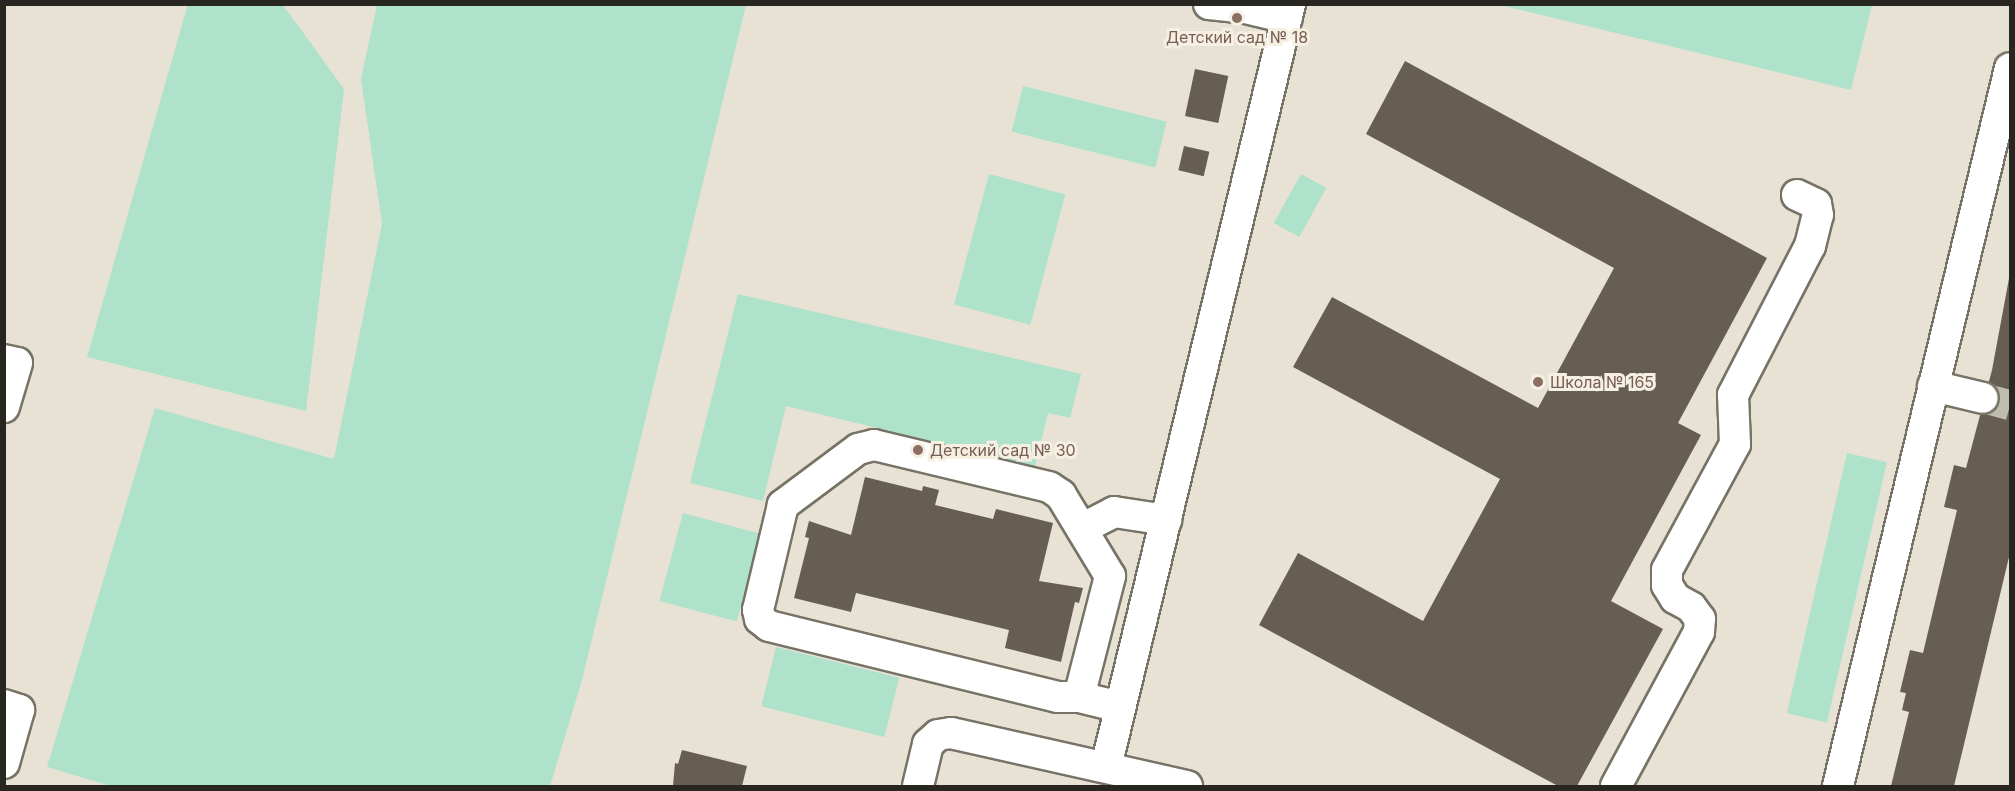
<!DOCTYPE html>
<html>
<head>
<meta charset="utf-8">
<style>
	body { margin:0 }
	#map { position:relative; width:2015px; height:791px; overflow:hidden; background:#e7e2d4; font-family:Inter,sans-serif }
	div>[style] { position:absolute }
	.green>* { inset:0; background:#aee2ca; transform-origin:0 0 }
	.building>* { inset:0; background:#665e53; transform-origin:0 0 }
	.minor-tunnel>* { height:30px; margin-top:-15px; transform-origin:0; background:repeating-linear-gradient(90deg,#c1bcb0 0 30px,transparent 0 45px) }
	.roads { filter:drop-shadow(2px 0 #777366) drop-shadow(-2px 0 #777366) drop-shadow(0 2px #777366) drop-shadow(0 -2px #777366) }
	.minor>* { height:30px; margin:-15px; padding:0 15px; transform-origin:15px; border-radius:15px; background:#fff }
	.dots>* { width:16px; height:16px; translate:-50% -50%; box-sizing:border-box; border:3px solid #f5f0e1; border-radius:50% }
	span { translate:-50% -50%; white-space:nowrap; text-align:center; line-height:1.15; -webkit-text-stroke:6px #f5f0e1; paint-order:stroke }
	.education-label { font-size:16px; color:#785e54 }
	.left { translate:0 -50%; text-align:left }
	.frame { position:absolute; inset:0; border:6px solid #282621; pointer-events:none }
</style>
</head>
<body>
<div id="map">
	<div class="green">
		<div style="clip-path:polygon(188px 4px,283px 5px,344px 89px,306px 411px,87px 357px)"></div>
		<div style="clip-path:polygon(377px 5px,746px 5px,582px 680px,550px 786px,111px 786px,47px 767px,155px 408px,334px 459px,382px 224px,361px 79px)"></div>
		<div style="clip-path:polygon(1500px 5px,1872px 5px,1851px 90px)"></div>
		<div style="left:1023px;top:86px;width:148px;height:47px;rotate:14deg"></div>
		<div style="left:989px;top:174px;width:79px;height:135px;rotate:15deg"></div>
		<div style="left:1301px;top:174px;width:29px;height:56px;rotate:29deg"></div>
		<div style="clip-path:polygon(738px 294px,1081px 374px,1070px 418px,1048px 413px,1035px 466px,786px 406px,763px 501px,690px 483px)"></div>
		<div style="left:1847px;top:453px;width:41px;height:267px;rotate:13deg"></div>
		<div style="left:683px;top:513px;width:80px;height:91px;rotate:15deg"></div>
		<div style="left:776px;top:647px;width:127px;height:61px;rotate:14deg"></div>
	</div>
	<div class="building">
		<div style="clip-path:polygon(1405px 61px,1767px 258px,1678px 423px,1701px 435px,1611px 601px,1663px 629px,1577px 786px,1558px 786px,1259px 625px,1298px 553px,1423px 621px,1500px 479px,1293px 367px,1332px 297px,1538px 408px,1614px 268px,1366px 134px)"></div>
		<div style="left:1195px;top:69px;width:34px;height:48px;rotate:12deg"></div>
		<div style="left:1184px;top:146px;width:26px;height:25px;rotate:13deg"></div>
		<div style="clip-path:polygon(2010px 273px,2010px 553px,1954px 786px,1891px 786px,1909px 712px,1902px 710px,1906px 693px,1900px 692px,1910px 650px,1923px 653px,1957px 510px,1944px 507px,1954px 465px,1966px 468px,1992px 370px)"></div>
		<div style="clip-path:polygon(865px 477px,922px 491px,923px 486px,939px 490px,935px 505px,993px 519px,996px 509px,1053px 523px,1039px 581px,1083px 588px,1079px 603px,1075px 602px,1061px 662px,1005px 648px,1009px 630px,856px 593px,851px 612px,794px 598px,809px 538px,805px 537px,809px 521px,851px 535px)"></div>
		<div style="clip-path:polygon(682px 750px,747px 766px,742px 786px,673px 786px,675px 763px,678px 764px)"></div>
	</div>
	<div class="minor-tunnel">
		<div style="left:1983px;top:398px;width:28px;rotate:15deg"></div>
	</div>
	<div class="roads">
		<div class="minor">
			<div style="left:1209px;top:4px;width:36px;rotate:6deg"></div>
			<div style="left:1245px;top:8px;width:43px;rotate:13.4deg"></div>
			<div style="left:4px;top:360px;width:13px;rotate:13deg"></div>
			<div style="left:17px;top:363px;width:46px;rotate:106.5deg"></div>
			<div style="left:1933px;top:386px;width:51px;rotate:13.5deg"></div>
			<div style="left:1083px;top:528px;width:35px;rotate:-27deg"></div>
			<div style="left:1114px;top:512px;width:53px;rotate:8.7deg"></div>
			<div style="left:1079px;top:697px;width:125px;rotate:-75.6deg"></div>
			<div style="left:1110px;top:576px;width:95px;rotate:-121.2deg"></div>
			<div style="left:1061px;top:495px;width:14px;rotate:-146deg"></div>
			<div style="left:1049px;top:487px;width:180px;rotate:-166.5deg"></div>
			<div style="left:874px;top:445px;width:16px;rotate:166deg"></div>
			<div style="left:858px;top:449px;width:94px;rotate:143.3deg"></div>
			<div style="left:783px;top:505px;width:108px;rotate:103.4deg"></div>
			<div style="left:758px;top:610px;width:9px;rotate:77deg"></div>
			<div style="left:760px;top:619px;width:11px;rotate:38deg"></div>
			<div style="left:769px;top:626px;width:297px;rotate:13.8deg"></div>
			<div style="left:1057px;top:697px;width:22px"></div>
			<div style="left:1079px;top:697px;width:42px;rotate:13.7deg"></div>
			<div style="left:4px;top:705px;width:16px;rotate:18deg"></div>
			<div style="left:19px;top:710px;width:55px;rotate:105.8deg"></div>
			<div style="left:1106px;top:767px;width:785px;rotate:-76.44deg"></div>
			<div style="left:918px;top:786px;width:43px;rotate:-76.6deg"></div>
			<div style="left:928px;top:744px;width:13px;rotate:-42deg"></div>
			<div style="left:938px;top:735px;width:13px;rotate:-9deg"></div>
			<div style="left:951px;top:733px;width:242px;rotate:12.7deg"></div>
			<div style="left:1616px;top:786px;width:175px;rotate:-61.7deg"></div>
			<div style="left:1699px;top:632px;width:13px;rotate:-86deg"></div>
			<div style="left:1700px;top:619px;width:15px;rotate:-127deg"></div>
			<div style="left:1691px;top:607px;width:18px;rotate:-151deg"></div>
			<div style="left:1675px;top:598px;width:15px;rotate:-122deg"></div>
			<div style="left:1667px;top:585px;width:15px;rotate:-90deg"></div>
			<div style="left:1667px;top:570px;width:143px;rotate:-61.6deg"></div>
			<div style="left:1735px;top:444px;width:49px;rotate:-92.3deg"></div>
			<div style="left:1733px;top:395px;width:168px;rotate:-62.7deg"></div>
			<div style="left:1810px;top:246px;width:32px;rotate:-76deg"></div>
			<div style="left:1818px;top:215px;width:11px;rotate:-100deg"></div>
			<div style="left:1816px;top:204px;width:21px;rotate:-155deg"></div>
			<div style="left:1838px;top:786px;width:738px;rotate:-76.53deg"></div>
		</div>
	</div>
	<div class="dots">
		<div style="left:1237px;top:18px;background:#8d6e63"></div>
		<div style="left:1538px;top:382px;background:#8d6e63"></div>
		<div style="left:918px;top:450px;background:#8d6e63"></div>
	</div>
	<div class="education-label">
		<span style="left:1237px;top:37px">Детский сад № 18</span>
		<span class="left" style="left:1550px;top:382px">Школа № 165</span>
		<span class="left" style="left:930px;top:450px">Детский сад № 30</span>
	</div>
	<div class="frame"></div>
</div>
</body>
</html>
